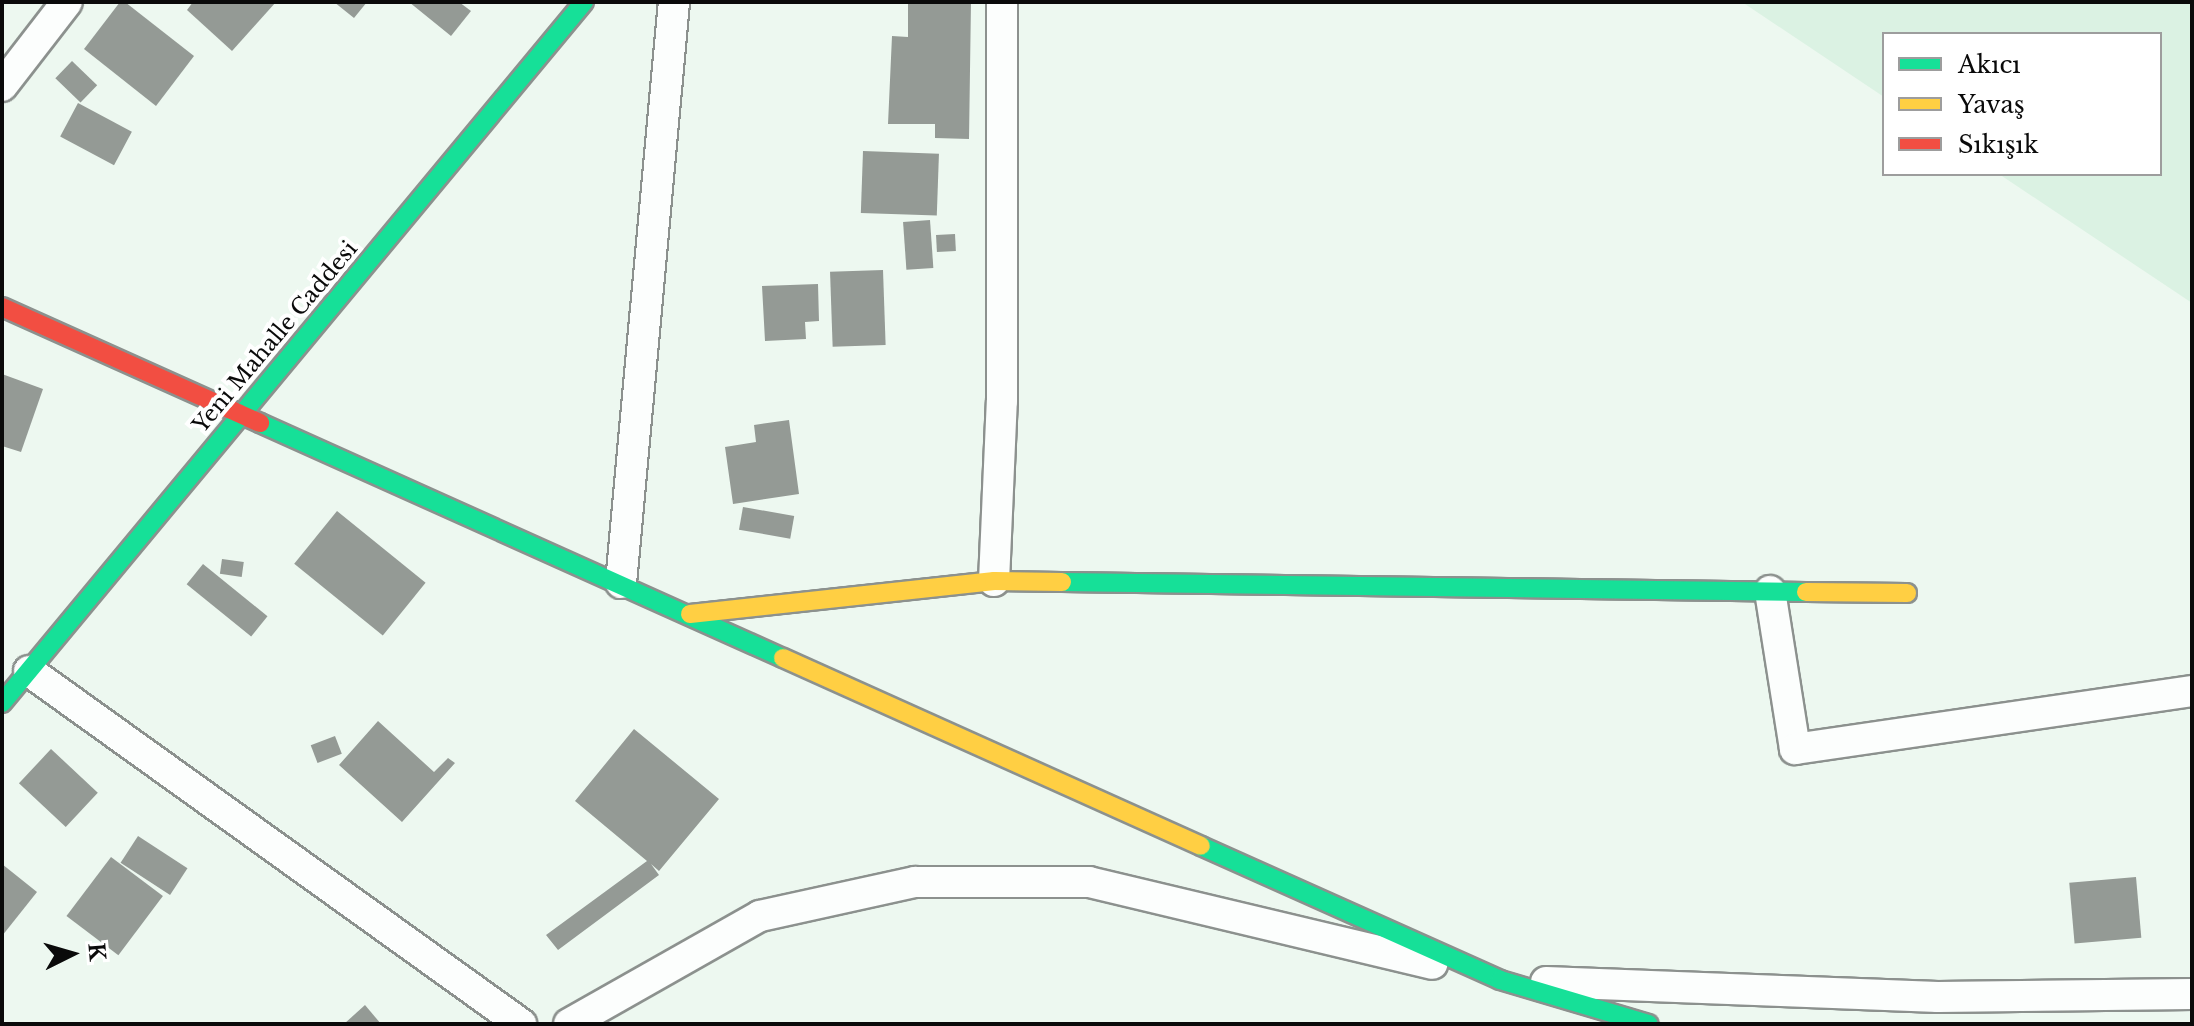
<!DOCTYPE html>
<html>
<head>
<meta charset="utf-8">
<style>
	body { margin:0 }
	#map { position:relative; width:2194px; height:1026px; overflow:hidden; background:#edf8f0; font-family:"Libre Baskerville",serif }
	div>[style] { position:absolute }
	.farmland>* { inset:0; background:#dbf2e3 }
	.building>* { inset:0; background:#949a95; transform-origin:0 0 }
	.roads { filter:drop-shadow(2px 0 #8c918e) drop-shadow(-2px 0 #8c918e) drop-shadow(0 2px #8c918e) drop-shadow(0 -2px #8c918e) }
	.street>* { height:30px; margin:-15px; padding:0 15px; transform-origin:15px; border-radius:15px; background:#fcfefd }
	.fast>* { height:18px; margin:-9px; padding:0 9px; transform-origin:9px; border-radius:9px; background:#16e098 }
	.slow>* { height:18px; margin:-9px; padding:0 9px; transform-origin:9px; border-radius:9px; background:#ffcf43 }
	.jam>* { height:18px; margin:-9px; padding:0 9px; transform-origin:9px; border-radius:9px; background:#f24e42 }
	span { translate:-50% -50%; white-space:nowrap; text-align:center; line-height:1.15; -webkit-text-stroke:8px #fff; paint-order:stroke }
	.street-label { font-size:22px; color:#0a0a0a }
	.frame { position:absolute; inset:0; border:4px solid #0a0a0a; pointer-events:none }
	.legend { position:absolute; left:1882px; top:32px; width:280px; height:144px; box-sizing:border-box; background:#fff; border:2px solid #9d9d9d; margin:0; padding:10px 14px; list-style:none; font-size:24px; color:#0a0a0a }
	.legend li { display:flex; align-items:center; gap:16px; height:40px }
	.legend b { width:40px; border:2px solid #9d9d9d }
	.north { position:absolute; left:32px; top:914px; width:80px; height:80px; -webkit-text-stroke:6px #fff; paint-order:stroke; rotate:85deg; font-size:22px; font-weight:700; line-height:32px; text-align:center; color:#0a0a0a }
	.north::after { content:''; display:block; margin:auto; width:28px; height:36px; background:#0a0a0a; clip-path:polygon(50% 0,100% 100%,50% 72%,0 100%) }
</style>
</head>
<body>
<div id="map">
	<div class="farmland">
		<div style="clip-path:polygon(1742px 2px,2192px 2px,2192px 303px,1999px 174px,2160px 174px,2160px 34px,1884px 34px,1884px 97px)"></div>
	</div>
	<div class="building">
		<div style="clip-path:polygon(120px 2px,125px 2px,194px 56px,156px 106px,84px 49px)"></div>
		<div style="clip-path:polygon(193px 2px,276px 2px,232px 51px,187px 10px)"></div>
		<div style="clip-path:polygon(334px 2px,367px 2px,354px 18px)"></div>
		<div style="clip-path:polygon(409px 2px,459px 2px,471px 11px,451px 36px)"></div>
		<div style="clip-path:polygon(908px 2px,971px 2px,969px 139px,935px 138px,935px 124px,888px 124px,892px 36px,908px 37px)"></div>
		<div style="left:72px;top:61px;width:35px;height:24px;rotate:44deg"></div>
		<div style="left:78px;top:103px;width:61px;height:38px;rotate:28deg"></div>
		<div style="left:863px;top:151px;width:76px;height:62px;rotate:2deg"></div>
		<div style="left:930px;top:220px;width:48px;height:27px;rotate:86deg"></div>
		<div style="left:955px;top:234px;width:17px;height:19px;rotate:87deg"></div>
		<div style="left:883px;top:270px;width:75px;height:53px;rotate:88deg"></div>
		<div style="clip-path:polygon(818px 284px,819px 321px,805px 322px,806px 339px,765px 341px,762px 286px)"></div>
		<div style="clip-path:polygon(2px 374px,43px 389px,21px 452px,2px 446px)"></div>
		<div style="clip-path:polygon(789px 420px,799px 494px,733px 504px,725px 447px,756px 442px,754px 425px)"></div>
		<div style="left:743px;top:507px;width:52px;height:23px;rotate:10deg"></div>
		<div style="left:337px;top:511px;width:114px;height:68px;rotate:39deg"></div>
		<div style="left:222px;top:559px;width:22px;height:15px;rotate:8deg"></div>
		<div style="left:203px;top:564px;width:83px;height:26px;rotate:39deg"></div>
		<div style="clip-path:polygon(378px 721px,434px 772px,448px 758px,455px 763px,402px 822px,339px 765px)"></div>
		<div style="clip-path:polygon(634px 729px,719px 799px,659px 871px,651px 864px,659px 875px,558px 950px,546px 935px,647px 861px,575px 801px)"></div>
		<div style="left:335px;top:736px;width:19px;height:26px;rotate:69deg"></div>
		<div style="left:51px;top:749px;width:64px;height:47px;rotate:43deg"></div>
		<div style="left:138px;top:836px;width:59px;height:32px;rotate:33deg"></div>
		<div style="left:111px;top:857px;width:65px;height:74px;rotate:37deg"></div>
		<div style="clip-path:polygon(2px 864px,37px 892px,2px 936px)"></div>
		<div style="left:2136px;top:877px;width:61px;height:67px;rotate:85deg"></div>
		<div style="clip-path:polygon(365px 1005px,381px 1024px,344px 1024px)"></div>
	</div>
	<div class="roads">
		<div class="street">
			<div style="left:2px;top:86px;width:106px;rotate:-52.3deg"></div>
			<div style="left:994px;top:581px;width:180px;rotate:-87.5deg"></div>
			<div style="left:1002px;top:401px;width:399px;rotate:-90deg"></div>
			<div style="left:621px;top:583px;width:583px;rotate:-84.79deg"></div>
			<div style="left:1770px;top:591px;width:160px;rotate:81deg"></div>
			<div style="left:1795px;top:749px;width:401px;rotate:-8.3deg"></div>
			<div style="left:29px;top:671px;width:606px;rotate:35.66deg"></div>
			<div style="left:1546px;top:982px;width:392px;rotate:2.2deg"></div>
			<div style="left:1938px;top:997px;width:254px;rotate:-0.7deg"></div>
			<div style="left:569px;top:1024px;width:219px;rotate:-29.5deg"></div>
			<div style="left:760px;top:916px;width:159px;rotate:-12.4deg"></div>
			<div style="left:915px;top:882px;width:174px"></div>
			<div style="left:1089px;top:882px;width:353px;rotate:13.4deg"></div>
		</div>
		<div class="fast">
			<div style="left:260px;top:423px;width:573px;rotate:24.2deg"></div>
			<div style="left:1062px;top:582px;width:744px;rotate:0.77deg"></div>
			<div style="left:2px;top:703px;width:911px;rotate:-50.3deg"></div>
			<div style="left:1201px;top:846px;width:328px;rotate:24.1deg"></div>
			<div style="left:1500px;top:980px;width:155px;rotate:16.5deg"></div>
		</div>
		<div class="slow">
			<div style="left:1806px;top:592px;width:101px;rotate:0.6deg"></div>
			<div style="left:690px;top:614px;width:306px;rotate:-6.2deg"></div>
			<div style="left:994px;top:581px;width:68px;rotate:0.8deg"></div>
			<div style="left:783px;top:658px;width:458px;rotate:24.2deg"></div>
		</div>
		<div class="jam">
			<div style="left:2px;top:307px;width:283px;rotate:24.2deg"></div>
		</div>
	</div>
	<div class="street-label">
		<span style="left:275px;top:337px;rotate:-50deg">Yeni Mahalle Caddesi</span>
	</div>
	<div class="frame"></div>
	<ul class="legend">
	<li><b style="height:10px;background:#16e098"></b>Akıcı</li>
	<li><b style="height:10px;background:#ffcf43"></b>Yavaş</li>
	<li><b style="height:10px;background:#f24e42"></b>Sıkışık</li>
	</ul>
	<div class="north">K</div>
</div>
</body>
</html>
